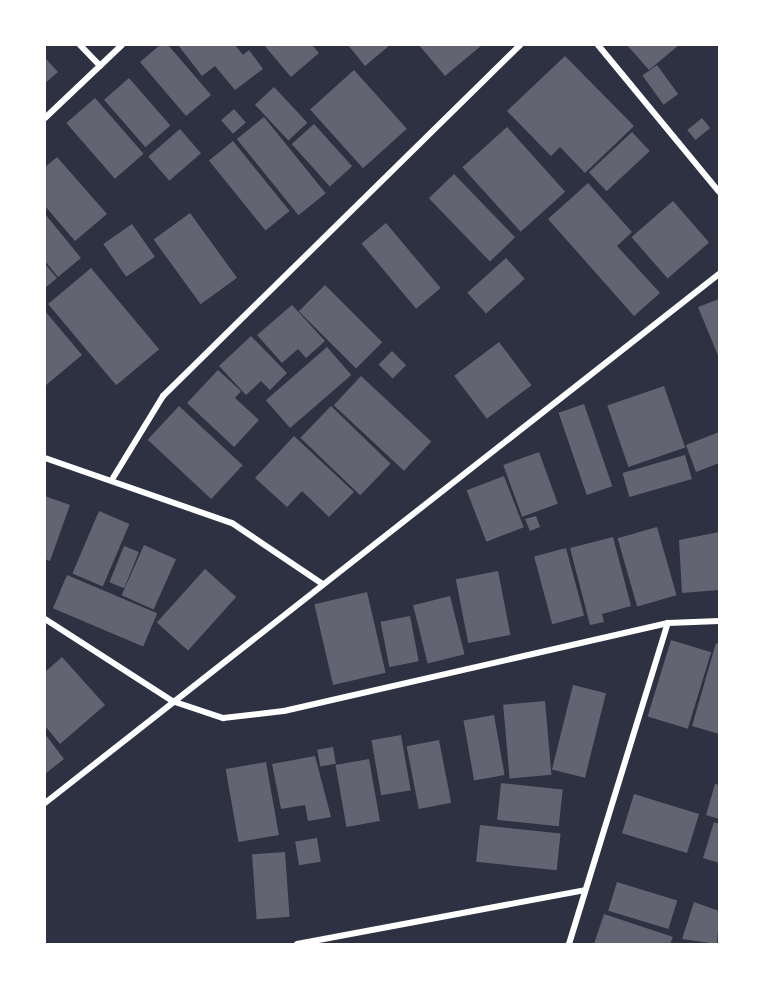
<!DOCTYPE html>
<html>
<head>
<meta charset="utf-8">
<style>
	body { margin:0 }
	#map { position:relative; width:764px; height:989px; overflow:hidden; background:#2d3142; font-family:Barlow,sans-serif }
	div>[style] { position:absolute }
	.building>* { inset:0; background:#626471; transform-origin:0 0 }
	.minor>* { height:6px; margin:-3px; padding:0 3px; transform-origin:3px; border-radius:3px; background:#fff }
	span { translate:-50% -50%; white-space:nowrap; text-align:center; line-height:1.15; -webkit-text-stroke:4.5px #fff; paint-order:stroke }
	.frame { position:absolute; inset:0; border:46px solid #fff; pointer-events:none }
</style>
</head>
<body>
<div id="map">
	<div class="building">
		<div style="clip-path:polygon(160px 45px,168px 45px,211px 95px,186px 116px,140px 62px)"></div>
		<div style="clip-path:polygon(178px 45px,235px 45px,243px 55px,249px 50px,263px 69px,235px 90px,215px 66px,202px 76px)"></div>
		<div style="clip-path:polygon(264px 45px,312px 45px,319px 53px,291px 77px)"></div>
		<div style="clip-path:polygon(348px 45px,390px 45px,365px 66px)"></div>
		<div style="clip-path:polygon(419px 45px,482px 45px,445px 76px)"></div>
		<div style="clip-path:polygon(627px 45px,679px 45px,649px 70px)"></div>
		<div style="clip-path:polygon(565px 56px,634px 126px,585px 173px,560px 147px,551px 156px,507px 111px)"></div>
		<div style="clip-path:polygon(45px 58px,58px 72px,45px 83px)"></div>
		<div style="left:657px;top:65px;width:36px;height:18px;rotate:54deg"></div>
		<div style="left:354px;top:70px;width:79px;height:59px;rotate:48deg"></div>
		<div style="left:129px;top:78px;width:63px;height:33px;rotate:49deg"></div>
		<div style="left:274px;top:87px;width:49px;height:26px;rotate:47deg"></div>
		<div style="left:95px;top:98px;width:74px;height:38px;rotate:49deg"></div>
		<div style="left:234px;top:109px;width:18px;height:17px;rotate:49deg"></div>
		<div style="left:264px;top:117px;width:98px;height:35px;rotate:51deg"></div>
		<div style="left:702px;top:118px;width:13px;height:19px;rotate:51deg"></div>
		<div style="left:314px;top:124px;width:57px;height:30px;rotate:48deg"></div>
		<div style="left:507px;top:127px;width:87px;height:60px;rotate:48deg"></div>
		<div style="left:180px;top:129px;width:32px;height:42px;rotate:49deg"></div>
		<div style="left:632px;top:132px;width:26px;height:59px;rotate:47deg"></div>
		<div style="left:233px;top:141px;width:90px;height:31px;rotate:51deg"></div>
		<div style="clip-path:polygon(57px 157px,107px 214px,75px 241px,45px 206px,45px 167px)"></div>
		<div style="left:454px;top:174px;width:88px;height:35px;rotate:46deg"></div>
		<div style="clip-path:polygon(588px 183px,632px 232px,617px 246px,660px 293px,634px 316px,548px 219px)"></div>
		<div style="left:673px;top:201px;width:55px;height:55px;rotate:49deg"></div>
		<div style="left:190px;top:213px;width:80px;height:45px;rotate:54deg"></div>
		<div style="clip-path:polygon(45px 214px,81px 258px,58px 277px,45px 261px)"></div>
		<div style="left:386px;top:223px;width:85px;height:32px;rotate:50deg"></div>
		<div style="left:132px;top:224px;width:40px;height:35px;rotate:55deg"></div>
		<div style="left:506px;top:258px;width:28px;height:52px;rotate:48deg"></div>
		<div style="clip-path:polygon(45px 264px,57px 278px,45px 288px)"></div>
		<div style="left:91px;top:268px;width:106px;height:56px;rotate:50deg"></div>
		<div style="left:325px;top:285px;width:81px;height:37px;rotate:45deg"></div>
		<div style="clip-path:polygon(719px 299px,719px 358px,698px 307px)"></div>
		<div style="clip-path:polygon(292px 305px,325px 341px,306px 358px,298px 349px,282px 363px,257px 335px)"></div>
		<div style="clip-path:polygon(45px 311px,82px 355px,45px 386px)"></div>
		<div style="clip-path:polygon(251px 336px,287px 373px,270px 390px,261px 381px,246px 395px,219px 366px)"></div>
		<div style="left:499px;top:342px;width:54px;height:56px;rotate:53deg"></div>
		<div style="left:327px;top:347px;width:37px;height:81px;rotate:49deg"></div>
		<div style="left:392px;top:351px;width:20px;height:19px;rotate:45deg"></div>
		<div style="clip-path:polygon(218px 370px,241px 391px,235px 398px,259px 420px,234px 447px,187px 403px)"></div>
		<div style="left:361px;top:376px;width:96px;height:40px;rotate:43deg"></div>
		<div style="left:664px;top:386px;width:65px;height:60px;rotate:71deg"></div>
		<div style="left:584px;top:404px;width:87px;height:27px;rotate:71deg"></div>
		<div style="left:179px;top:406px;width:87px;height:46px;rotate:43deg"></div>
		<div style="left:331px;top:406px;width:83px;height:44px;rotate:44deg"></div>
		<div style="clip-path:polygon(719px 432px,719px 463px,696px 472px,686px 445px)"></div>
		<div style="clip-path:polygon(294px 436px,354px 492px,329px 517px,302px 491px,287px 507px,255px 478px)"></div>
		<div style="left:539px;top:452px;width:55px;height:38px;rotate:70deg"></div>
		<div style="left:685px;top:455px;width:25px;height:65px;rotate:74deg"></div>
		<div style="left:504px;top:476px;width:55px;height:40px;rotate:69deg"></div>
		<div style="clip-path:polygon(45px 496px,70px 505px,50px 561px,45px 559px)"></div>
		<div style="left:99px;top:511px;width:33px;height:68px;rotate:23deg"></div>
		<div style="clip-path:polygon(536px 516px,540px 527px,530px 531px,525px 519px)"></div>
		<div style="left:657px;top:527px;width:71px;height:41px;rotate:74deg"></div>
		<div style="clip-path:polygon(719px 532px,719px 590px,682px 593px,679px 540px)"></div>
		<div style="clip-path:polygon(613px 537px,631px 606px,602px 614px,604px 622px,590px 625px,570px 548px)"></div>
		<div style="left:144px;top:545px;width:35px;height:55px;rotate:24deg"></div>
		<div style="left:124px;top:546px;width:16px;height:39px;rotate:22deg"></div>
		<div style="left:566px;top:548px;width:70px;height:33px;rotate:75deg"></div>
		<div style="left:205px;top:569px;width:42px;height:72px;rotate:42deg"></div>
		<div style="left:498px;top:571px;width:65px;height:43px;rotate:79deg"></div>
		<div style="left:67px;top:575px;width:98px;height:36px;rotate:23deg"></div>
		<div style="left:367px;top:592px;width:83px;height:54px;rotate:77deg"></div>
		<div style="left:450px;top:596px;width:60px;height:38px;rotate:76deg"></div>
		<div style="left:410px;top:616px;width:46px;height:30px;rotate:79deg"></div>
		<div style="left:671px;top:640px;width:42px;height:80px;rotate:17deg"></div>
		<div style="clip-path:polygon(716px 643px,719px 644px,719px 734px,692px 726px)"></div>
		<div style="clip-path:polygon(62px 657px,105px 705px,60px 744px,45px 726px,45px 672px)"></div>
		<div style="left:573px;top:685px;width:34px;height:87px;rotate:14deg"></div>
		<div style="left:545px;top:701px;width:74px;height:42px;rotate:85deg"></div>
		<div style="left:494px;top:715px;width:61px;height:31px;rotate:80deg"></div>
		<div style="clip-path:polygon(45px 734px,64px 759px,45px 774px)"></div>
		<div style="left:401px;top:735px;width:56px;height:30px;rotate:80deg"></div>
		<div style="left:439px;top:740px;width:64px;height:33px;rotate:79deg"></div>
		<div style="left:333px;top:747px;width:17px;height:16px;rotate:80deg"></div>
		<div style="clip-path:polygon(315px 756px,331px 817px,308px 821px,305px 805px,281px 809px,272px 764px)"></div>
		<div style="left:369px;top:759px;width:63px;height:34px;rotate:80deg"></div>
		<div style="left:266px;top:762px;width:74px;height:41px;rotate:80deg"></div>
		<div style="left:501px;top:783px;width:62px;height:37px;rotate:6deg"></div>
		<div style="clip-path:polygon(715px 784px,719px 785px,719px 819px,706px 815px)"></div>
		<div style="left:634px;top:794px;width:68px;height:41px;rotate:17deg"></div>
		<div style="clip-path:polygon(714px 822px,719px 824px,719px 863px,703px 858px)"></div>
		<div style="left:480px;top:825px;width:81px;height:37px;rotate:6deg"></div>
		<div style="left:317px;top:838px;width:24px;height:22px;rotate:81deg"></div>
		<div style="left:285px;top:852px;width:65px;height:33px;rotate:86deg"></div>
		<div style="left:617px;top:882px;width:63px;height:30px;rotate:17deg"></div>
		<div style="clip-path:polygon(694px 902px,719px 911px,717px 944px,682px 939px)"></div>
		<div style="clip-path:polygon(604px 914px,673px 937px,670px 944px,594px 944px)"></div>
	</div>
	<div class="minor">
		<div style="left:80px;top:45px;width:29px;rotate:46deg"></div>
		<div style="left:598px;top:45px;width:190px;rotate:50.5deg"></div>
		<div style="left:45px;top:118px;width:106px;rotate:-43.5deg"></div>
		<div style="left:45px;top:458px;width:198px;rotate:19.2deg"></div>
		<div style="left:232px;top:523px;width:107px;rotate:34deg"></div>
		<div style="left:113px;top:478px;width:96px;rotate:-58.6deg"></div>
		<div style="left:163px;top:396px;width:501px;rotate:-44.51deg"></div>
		<div style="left:45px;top:619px;width:151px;rotate:32.8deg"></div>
		<div style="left:172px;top:701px;width:54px;rotate:18.4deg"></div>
		<div style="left:223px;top:718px;width:61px;rotate:-6.5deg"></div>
		<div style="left:284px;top:711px;width:394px;rotate:-12.9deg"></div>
		<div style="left:668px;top:623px;width:51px;rotate:-2.2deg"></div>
		<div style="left:45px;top:803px;width:857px;rotate:-38.13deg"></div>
		<div style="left:297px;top:944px;width:293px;rotate:-10.6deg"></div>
		<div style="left:569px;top:944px;width:336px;rotate:-72.9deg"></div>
	</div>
	<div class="frame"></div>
</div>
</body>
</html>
